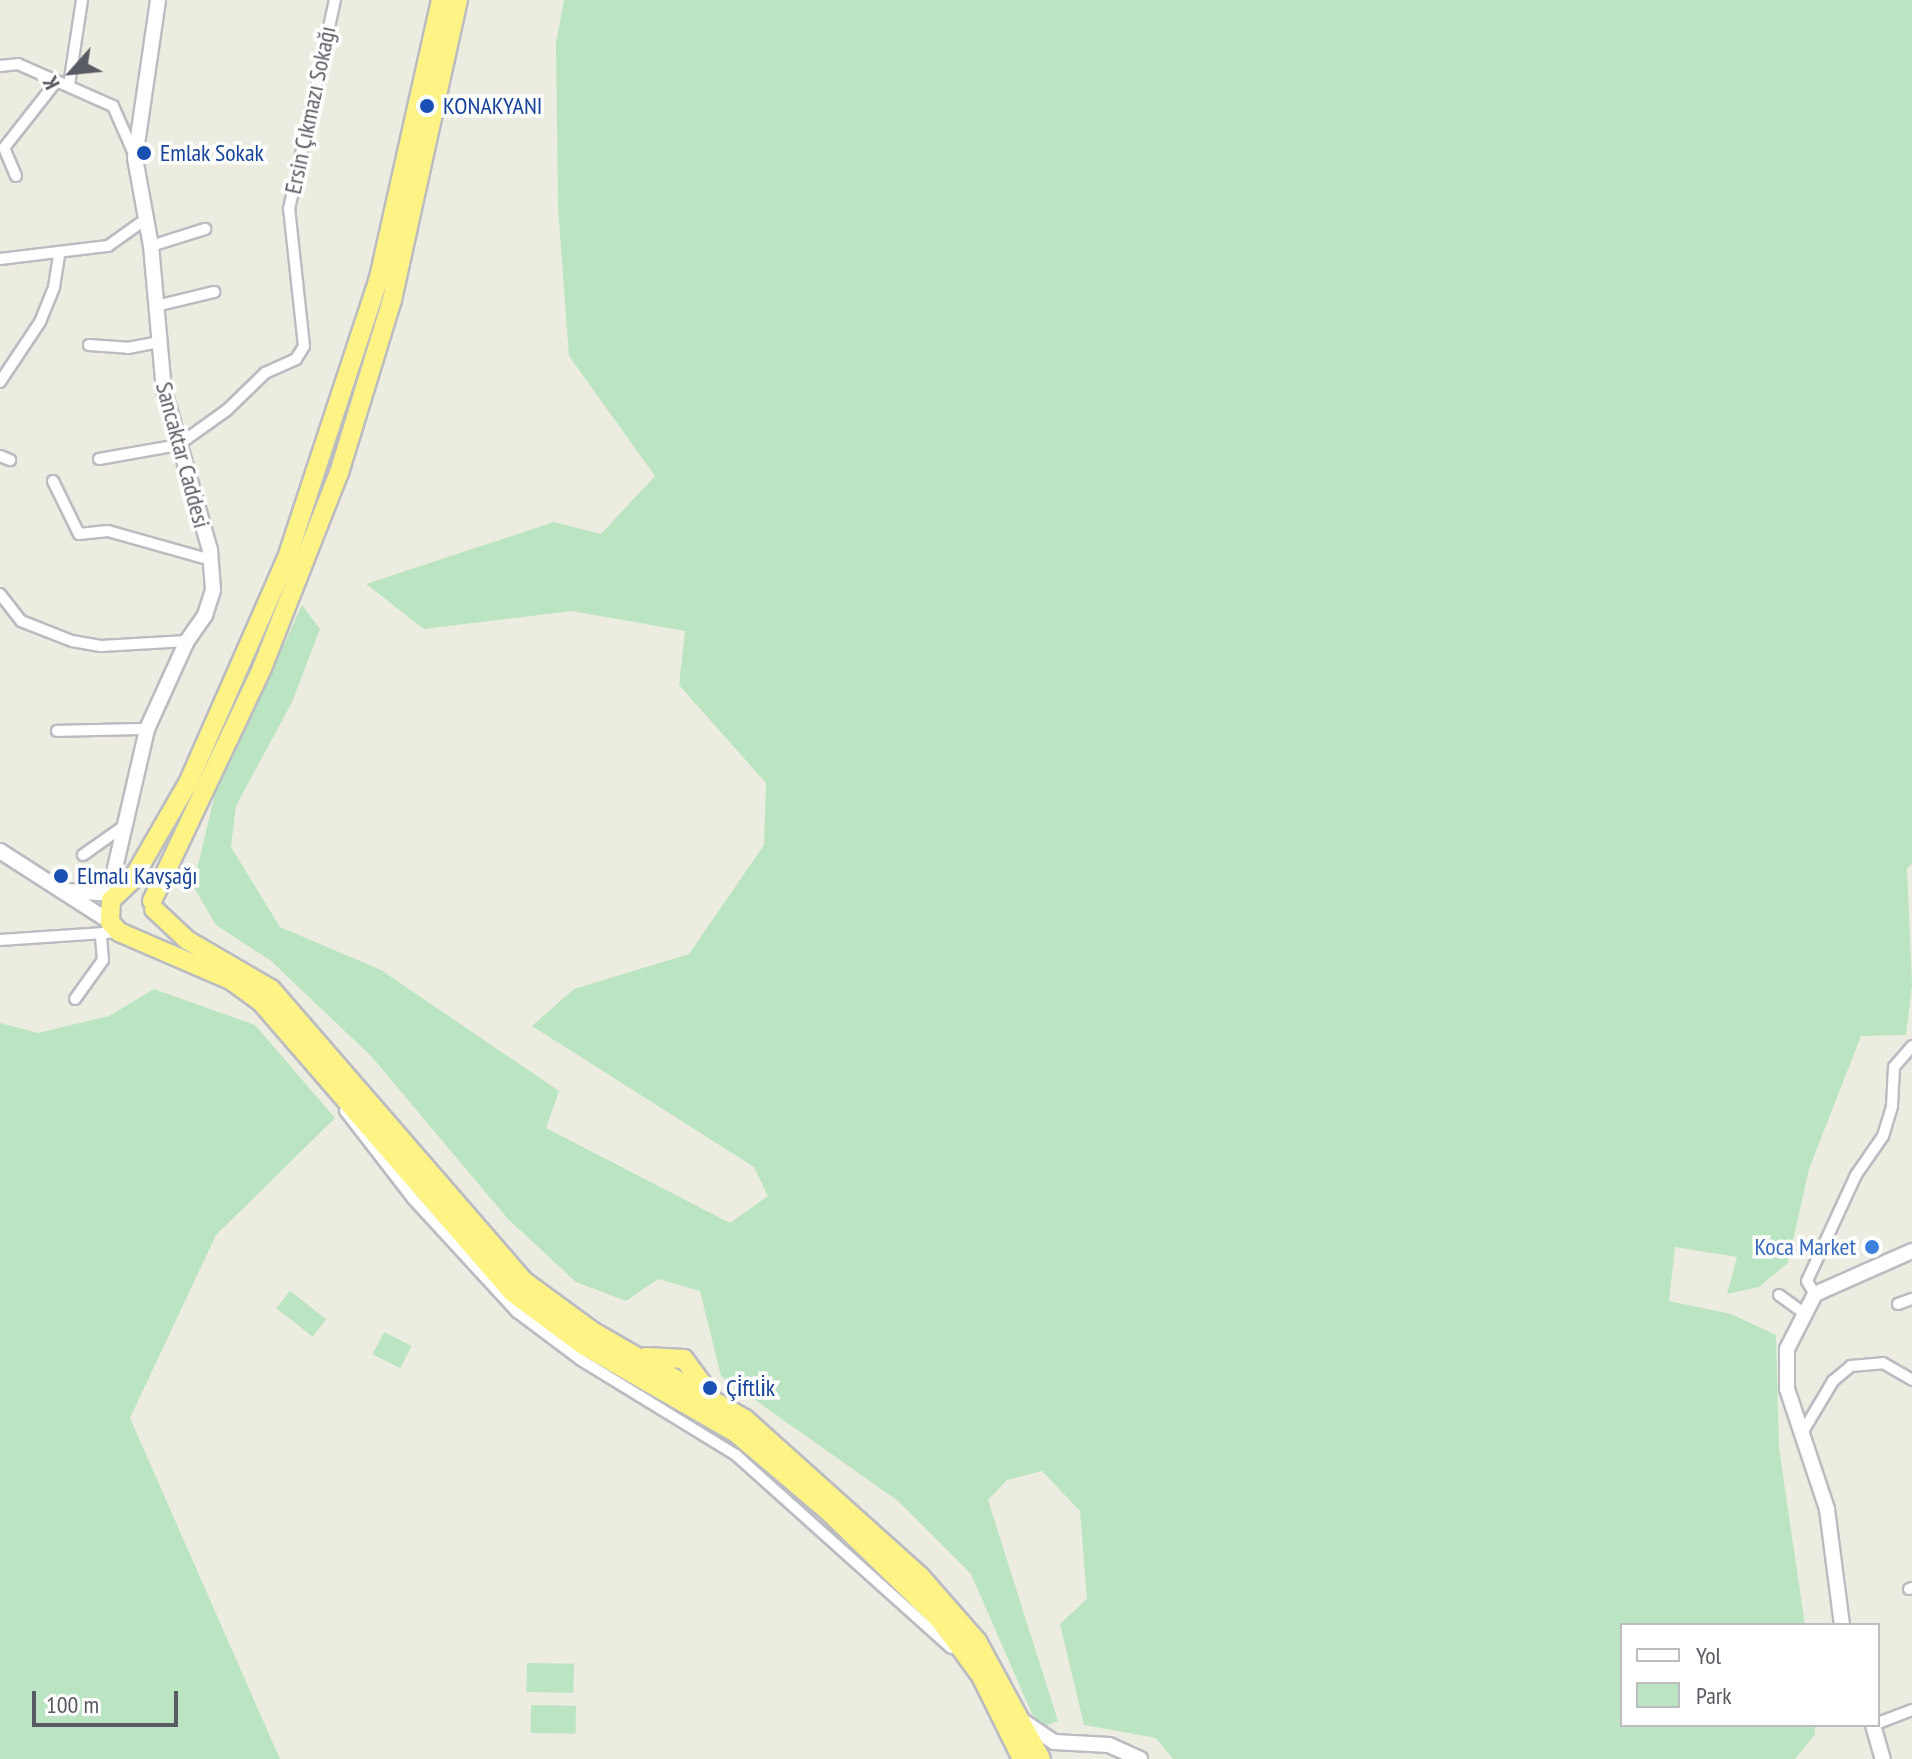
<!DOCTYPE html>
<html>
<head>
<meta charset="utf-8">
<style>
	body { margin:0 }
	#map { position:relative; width:1912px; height:1759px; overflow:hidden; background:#ecece0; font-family:"PT Sans Narrow",sans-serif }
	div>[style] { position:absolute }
	.green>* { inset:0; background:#bbe5c2; transform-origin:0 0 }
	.roads { filter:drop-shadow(2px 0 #bbbcc2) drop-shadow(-2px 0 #bbbcc2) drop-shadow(0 2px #bbbcc2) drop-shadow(0 -2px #bbbcc2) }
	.street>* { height:10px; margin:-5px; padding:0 5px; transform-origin:5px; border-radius:5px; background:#fff }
	.secondary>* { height:14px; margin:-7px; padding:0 7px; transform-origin:7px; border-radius:7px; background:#fff }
	.highway>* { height:18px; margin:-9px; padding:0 9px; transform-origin:9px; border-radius:9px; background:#fef485 }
	.dots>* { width:22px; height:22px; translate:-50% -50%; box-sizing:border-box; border:4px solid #fff; border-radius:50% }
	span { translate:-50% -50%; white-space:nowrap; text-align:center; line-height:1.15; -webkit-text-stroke:7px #fff; paint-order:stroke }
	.transit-label { font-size:24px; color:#164399 }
	.left { translate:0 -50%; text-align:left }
	.street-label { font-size:24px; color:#595b62 }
	.shop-label { font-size:24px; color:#366cbe }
	.right { translate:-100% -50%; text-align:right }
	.legend { position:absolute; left:1620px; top:1623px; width:260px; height:104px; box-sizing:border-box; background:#fff; border:2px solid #bdbdc0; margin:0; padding:10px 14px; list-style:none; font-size:24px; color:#595b62 }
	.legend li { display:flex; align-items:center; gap:16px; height:40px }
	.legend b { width:40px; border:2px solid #bdbdc0 }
	.north { position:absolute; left:32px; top:32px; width:80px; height:80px; -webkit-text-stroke:6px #fff; paint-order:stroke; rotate:243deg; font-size:22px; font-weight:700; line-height:32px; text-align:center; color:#595b62 }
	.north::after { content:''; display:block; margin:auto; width:28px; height:36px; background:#595b62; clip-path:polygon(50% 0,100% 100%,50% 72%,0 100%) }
	.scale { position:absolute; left:32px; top:1691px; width:146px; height:36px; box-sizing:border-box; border:4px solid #595b62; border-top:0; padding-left:10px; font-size:24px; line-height:28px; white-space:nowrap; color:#595b62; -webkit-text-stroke:6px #fff; paint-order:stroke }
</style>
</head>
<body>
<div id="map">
	<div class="green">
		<div style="clip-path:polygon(564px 0,1912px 0,1912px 864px,1907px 868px,1912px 985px,1906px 1035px,1861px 1036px,1809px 1169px,1788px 1263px,1759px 1287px,1727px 1294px,1737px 1257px,1675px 1247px,1669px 1301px,1731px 1314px,1776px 1335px,1779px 1448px,1805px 1625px,1622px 1625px,1622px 1725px,1815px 1725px,1815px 1734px,1795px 1759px,1173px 1759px,1156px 1738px,1084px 1725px,1060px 1624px,1087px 1599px,1080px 1511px,1042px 1471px,1007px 1480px,988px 1500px,1058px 1721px,1047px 1725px,1033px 1716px,971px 1574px,898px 1501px,721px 1376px,700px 1291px,658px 1279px,626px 1301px,576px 1282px,508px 1219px,371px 1056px,270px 960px,216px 925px,193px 886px,215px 794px,302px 605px,320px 629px,292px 702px,236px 806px,231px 847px,280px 927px,381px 970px,559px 1091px,546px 1128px,730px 1223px,768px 1196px,754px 1167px,532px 1026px,574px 989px,689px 954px,764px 845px,766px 783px,679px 685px,685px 631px,572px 611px,424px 629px,366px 584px,554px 522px,601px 534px,655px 476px,569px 356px,558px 208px,556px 43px)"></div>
		<div style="clip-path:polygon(154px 989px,255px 1025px,335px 1118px,216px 1235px,130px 1418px,280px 1759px,0 1759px,0 1023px,38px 1033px,109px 1016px)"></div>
		<div style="left:290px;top:1291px;width:46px;height:22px;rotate:38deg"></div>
		<div style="left:384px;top:1332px;width:31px;height:25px;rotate:27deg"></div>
		<div style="left:527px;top:1663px;width:47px;height:29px;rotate:1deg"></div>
		<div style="left:531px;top:1705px;width:45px;height:28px;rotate:1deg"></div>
	</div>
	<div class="roads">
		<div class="street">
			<div style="left:0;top:66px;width:18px;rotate:-6deg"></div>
			<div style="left:18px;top:64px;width:104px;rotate:23.9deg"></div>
			<div style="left:113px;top:106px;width:55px;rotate:66.3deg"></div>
			<div style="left:69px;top:85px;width:86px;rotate:-81.3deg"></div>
			<div style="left:16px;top:176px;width:30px;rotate:-113deg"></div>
			<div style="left:4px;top:148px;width:84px;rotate:-51.8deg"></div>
			<div style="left:151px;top:246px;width:57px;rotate:-17.5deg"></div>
			<div style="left:0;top:259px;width:109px;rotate:-6.9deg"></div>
			<div style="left:108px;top:246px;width:47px;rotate:-35.4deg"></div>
			<div style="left:156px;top:306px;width:60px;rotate:-13.6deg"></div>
			<div style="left:89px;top:345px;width:39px;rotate:4deg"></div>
			<div style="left:128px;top:348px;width:31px;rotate:-11deg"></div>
			<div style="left:0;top:382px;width:72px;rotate:-56.3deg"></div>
			<div style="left:40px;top:322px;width:38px;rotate:-68deg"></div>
			<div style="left:54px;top:287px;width:31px;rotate:-81deg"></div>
			<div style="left:0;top:456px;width:11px;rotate:22deg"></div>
			<div style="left:99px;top:459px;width:80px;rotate:-10deg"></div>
			<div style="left:178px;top:445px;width:60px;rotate:-35.5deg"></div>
			<div style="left:227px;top:410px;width:53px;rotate:-44.2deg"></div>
			<div style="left:265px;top:373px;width:34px;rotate:-24deg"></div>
			<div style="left:296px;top:359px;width:15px;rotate:-58deg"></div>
			<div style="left:304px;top:346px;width:138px;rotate:-96.2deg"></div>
			<div style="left:289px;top:209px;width:214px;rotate:-77.6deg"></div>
			<div style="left:53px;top:481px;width:59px;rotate:63.9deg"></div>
			<div style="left:79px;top:534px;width:29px;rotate:-6deg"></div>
			<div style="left:108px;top:531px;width:107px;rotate:15.7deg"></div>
			<div style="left:0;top:594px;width:34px;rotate:52deg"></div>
			<div style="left:21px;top:621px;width:55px;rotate:21.4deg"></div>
			<div style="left:72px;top:641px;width:29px;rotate:10deg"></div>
			<div style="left:101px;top:646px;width:86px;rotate:-3.3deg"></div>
			<div style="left:57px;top:731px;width:90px;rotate:-1.3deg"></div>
			<div style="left:83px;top:855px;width:50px;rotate:-35.3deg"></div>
			<div style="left:0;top:940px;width:119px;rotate:-3.8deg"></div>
			<div style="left:75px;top:999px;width:48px;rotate:-54.3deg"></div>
			<div style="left:103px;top:960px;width:25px;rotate:-95deg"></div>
			<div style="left:345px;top:1111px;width:111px;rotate:52.3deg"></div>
			<div style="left:413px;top:1199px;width:154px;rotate:47.4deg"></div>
			<div style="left:517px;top:1312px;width:80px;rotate:36.9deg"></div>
			<div style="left:581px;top:1360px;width:182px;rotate:31.5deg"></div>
			<div style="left:736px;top:1455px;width:289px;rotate:41.9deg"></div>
			<div style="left:1815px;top:1294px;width:15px;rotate:-122deg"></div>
			<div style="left:1807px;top:1281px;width:117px;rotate:-65.2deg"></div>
			<div style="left:1856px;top:1175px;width:47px;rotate:-55.3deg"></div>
			<div style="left:1883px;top:1136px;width:31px;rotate:-73deg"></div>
			<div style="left:1892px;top:1106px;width:39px;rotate:-87deg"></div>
			<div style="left:1894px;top:1067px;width:28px;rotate:-49deg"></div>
			<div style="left:1779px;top:1295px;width:29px;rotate:36deg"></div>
			<div style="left:1898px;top:1304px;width:15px;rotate:-20deg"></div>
			<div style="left:1802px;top:1433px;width:61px;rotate:-59.2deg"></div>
			<div style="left:1833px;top:1381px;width:23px;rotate:-40deg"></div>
			<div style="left:1851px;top:1366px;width:32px;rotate:-5deg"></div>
			<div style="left:1883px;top:1363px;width:34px;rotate:30deg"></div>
			<div style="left:1909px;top:1589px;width:3px;rotate:-18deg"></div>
			<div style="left:1878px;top:1723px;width:36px;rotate:-21deg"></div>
		</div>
		<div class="secondary">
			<div style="left:0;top:851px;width:131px;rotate:32.8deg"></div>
			<div style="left:65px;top:891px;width:51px;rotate:3.4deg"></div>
			<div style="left:118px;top:892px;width:24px;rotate:-97deg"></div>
			<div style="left:115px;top:868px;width:143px;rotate:-77deg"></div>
			<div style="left:147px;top:729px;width:97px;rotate:-65.6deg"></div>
			<div style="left:187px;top:641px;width:32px;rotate:-55deg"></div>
			<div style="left:205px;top:615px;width:26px;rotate:-72deg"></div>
			<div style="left:213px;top:590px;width:40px;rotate:-94.3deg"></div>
			<div style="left:210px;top:550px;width:166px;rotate:-106.1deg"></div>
			<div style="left:164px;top:391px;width:146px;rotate:-95.1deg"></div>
			<div style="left:151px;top:246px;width:89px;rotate:-100.3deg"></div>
			<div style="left:135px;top:158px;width:160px;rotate:-81.7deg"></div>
			<div style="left:1842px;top:1625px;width:117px;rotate:-97.4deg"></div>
			<div style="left:1827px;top:1509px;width:126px;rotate:-108.4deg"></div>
			<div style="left:1787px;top:1389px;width:40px;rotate:-90deg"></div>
			<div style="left:1787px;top:1349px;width:62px;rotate:-63deg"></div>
			<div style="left:1815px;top:1294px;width:106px;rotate:-23.9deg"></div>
			<div style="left:1023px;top:1721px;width:37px;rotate:34deg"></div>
			<div style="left:1054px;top:1742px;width:55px;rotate:3.1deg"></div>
			<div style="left:1109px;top:1745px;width:34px;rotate:24deg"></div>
			<div style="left:1873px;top:1725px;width:35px;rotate:74deg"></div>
		</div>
		<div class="highway">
			<div style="left:441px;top:0;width:288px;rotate:102.6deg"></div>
			<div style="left:378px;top:281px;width:294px;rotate:108.2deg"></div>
			<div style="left:286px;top:560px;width:244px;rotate:113.7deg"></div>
			<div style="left:188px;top:783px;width:112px;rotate:120deg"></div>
			<div style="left:132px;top:880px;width:29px;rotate:136deg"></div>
			<div style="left:111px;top:900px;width:22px;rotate:93deg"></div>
			<div style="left:110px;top:922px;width:13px;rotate:48deg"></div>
			<div style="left:119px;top:932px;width:123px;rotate:23.4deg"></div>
			<div style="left:232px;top:981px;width:34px;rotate:36deg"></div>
			<div style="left:260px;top:1001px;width:386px;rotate:49.1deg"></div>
			<div style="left:513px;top:1293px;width:87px;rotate:36.6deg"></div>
			<div style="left:583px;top:1345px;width:177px;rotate:29.9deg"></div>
			<div style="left:736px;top:1433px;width:121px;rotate:40.3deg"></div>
			<div style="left:828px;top:1511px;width:155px;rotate:44.2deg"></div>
			<div style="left:939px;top:1619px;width:71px;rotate:53.6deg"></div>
			<div style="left:981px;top:1676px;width:93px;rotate:63.7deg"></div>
			<div style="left:152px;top:901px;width:258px;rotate:-64.7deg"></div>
			<div style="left:262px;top:668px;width:210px;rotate:-68.5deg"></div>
			<div style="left:339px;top:473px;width:181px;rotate:-73deg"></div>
			<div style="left:392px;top:300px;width:307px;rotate:-77.6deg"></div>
			<div style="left:154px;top:909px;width:45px;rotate:43.2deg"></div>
			<div style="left:187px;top:940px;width:97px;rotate:30.3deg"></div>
			<div style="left:271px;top:989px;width:386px;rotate:49.1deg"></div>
			<div style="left:524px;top:1281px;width:84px;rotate:36.3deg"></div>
			<div style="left:592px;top:1331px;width:177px;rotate:29.9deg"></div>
			<div style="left:745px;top:1419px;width:235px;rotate:41.9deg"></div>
			<div style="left:920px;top:1576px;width:86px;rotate:48.8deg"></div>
			<div style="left:977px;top:1641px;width:134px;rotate:61.5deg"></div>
			<div style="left:646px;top:1357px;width:38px;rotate:3deg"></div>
			<div style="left:684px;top:1359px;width:44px;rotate:53.4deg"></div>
		</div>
	</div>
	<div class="dots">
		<div style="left:427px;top:106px;background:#1a4fb4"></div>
		<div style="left:144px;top:153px;background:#1a4fb4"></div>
		<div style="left:61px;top:876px;background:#1a4fb4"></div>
		<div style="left:1872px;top:1247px;background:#3f7fe0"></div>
		<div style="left:710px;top:1388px;background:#1a4fb4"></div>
	</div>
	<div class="transit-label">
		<span class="left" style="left:443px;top:106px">KONAKYANI</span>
		<span class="left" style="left:160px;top:153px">Emlak Sokak</span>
		<span class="left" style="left:77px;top:876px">Elmalı Kavşağı</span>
		<span class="left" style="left:726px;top:1388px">Çi̇ftli̇k</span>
	</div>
	<div class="street-label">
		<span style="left:310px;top:110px;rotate:-78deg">Ersin Çıkmazı Sokağı</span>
		<span style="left:183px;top:455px;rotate:75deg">Sancaktar Caddesi</span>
	</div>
	<div class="shop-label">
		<span class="right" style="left:1856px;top:1247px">Koca Market</span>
	</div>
	<ul class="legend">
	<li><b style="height:10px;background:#fff"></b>Yol</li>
	<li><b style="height:22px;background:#bbe5c2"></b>Park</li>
	</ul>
	<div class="north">K</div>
	<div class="scale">100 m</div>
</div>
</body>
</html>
